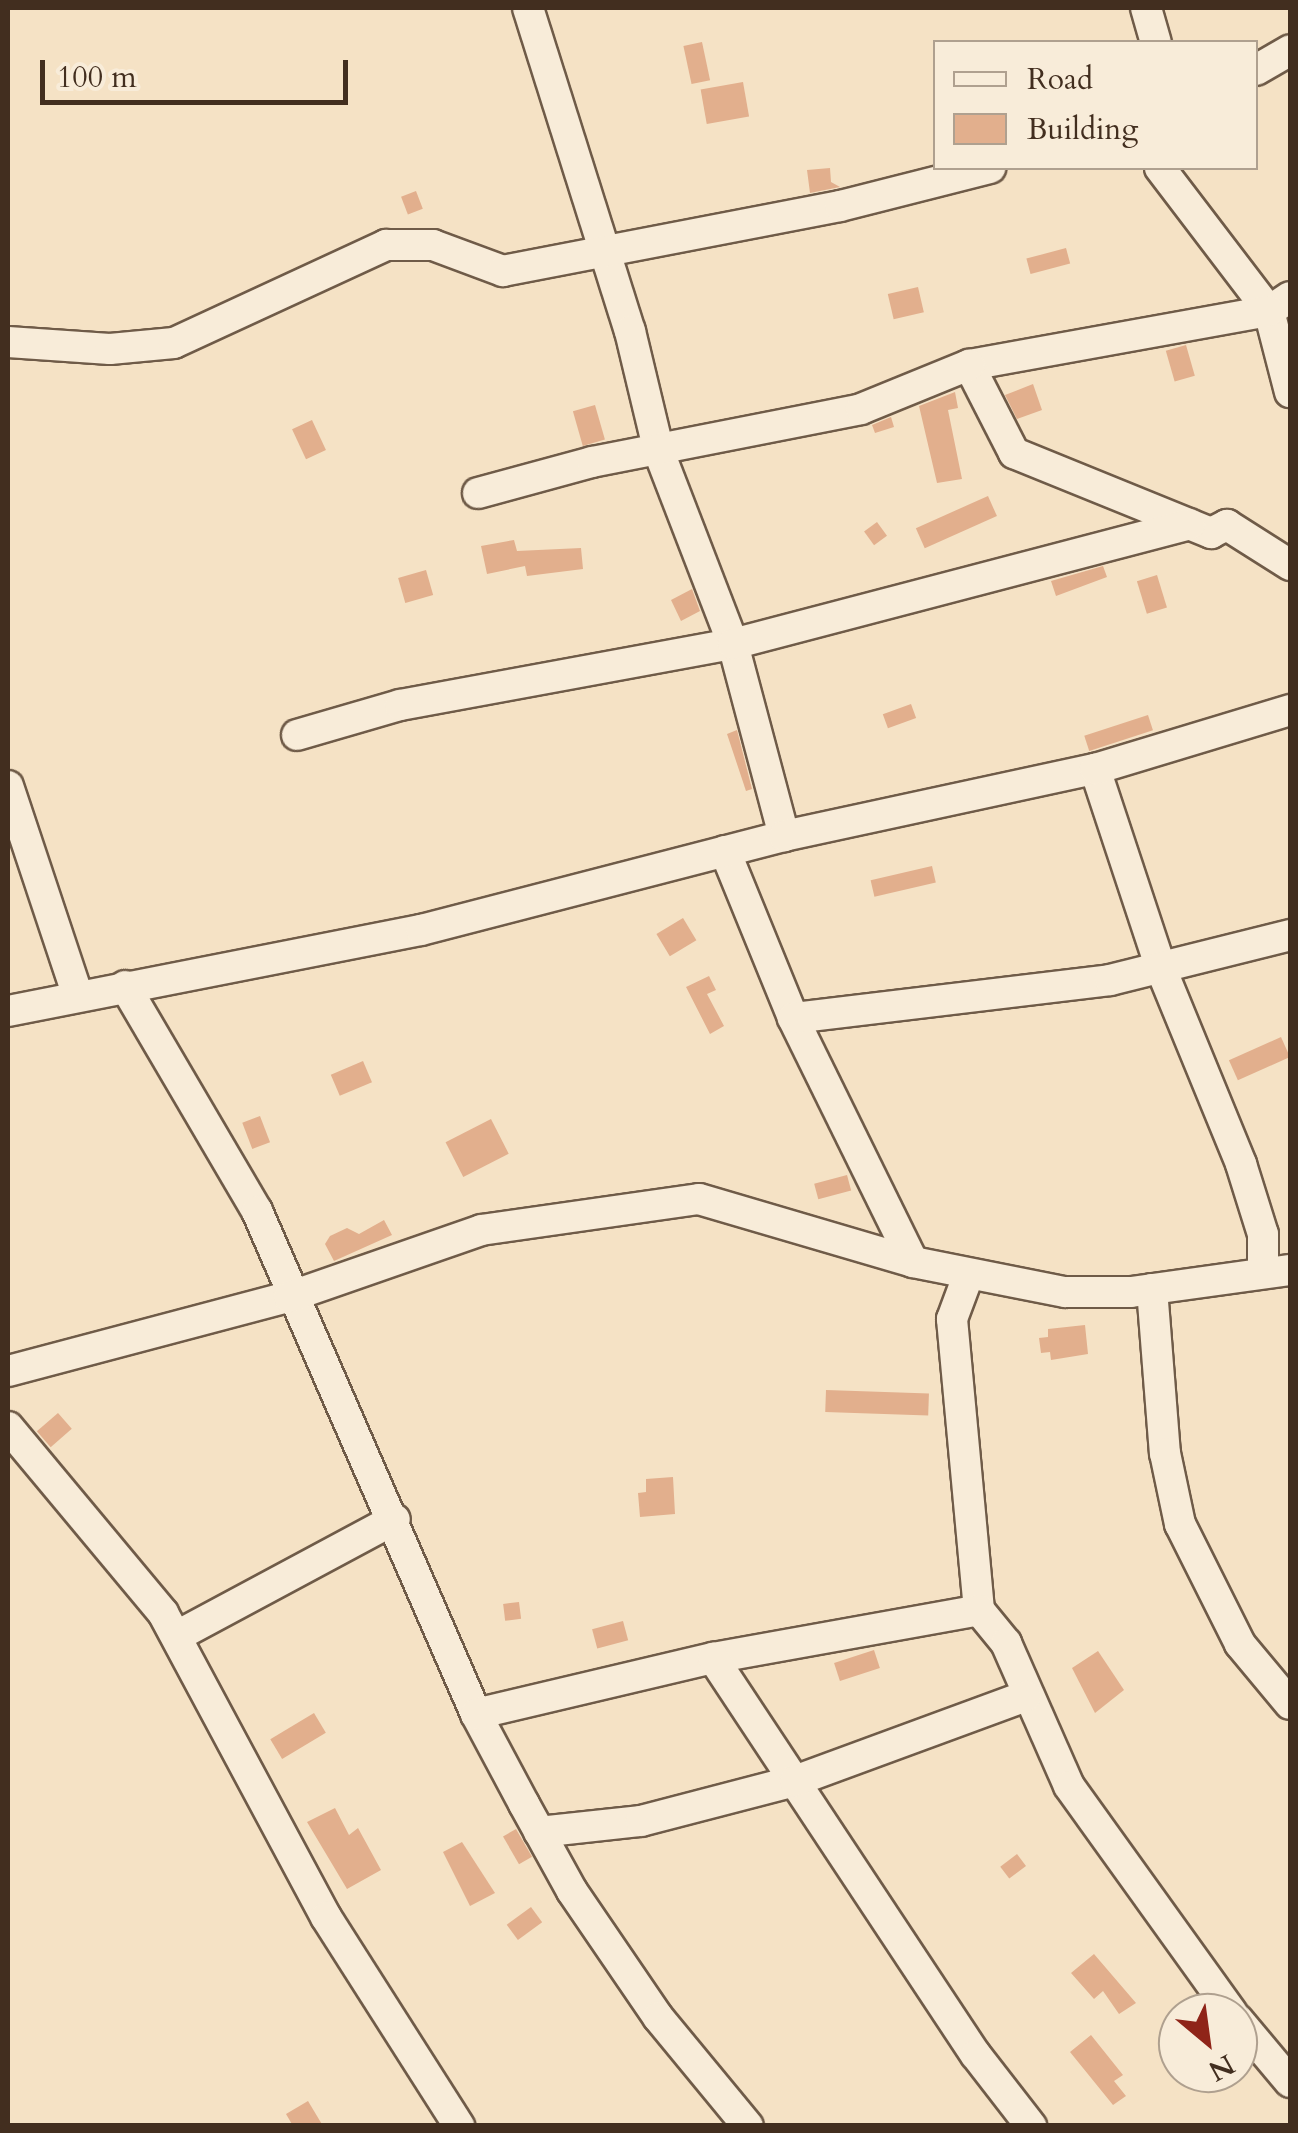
<!DOCTYPE html>
<html>
<head>
<meta charset="utf-8">
<style>
	body { margin:0 }
	#map { position:relative; width:1298px; height:2133px; overflow:hidden; background:#f5e2c5; font-family:Cardo,serif }
	div>[style] { position:absolute }
	.building>* { inset:0; background:#e2af8d; transform-origin:0 0 }
	.roads { filter:drop-shadow(2px 0 #6f5b48) drop-shadow(-2px 0 #6f5b48) drop-shadow(0 2px #6f5b48) drop-shadow(0 -2px #6f5b48) }
	.minor>* { height:30px; margin:-15px; padding:0 15px; transform-origin:15px; border-radius:15px; background:#f8ecd9 }
	span { translate:-50% -50%; white-space:nowrap; text-align:center; line-height:1.15; -webkit-text-stroke:8px #f8ecd9; paint-order:stroke }
	.frame { position:absolute; inset:0; border:10px solid #422e1f; pointer-events:none }
	.legend { position:absolute; left:933px; top:40px; width:325px; height:130px; box-sizing:border-box; background:#f8ecd9; border:2px solid #afa08f; margin:0; padding:12px 18px; list-style:none; font-size:30px; color:#422e1f }
	.legend li { display:flex; align-items:center; gap:20px; height:50px }
	.legend b { width:50px; border:2px solid #afa08f }
	.north { position:absolute; left:1158px; top:1993px; width:100px; height:100px; box-sizing:border-box; background:#f8ecd9; border:2px solid #afa08f; border-radius:50%; rotate:151deg; font-size:28px; font-weight:700; line-height:40px; text-align:center; color:#422e1f }
	.north::after { content:''; display:block; margin:auto; width:35px; height:45px; background:#8f2418; clip-path:polygon(50% 0,100% 100%,50% 72%,0 100%) }
	.scale { position:absolute; left:40px; top:60px; width:308px; height:45px; box-sizing:border-box; border:5px solid #422e1f; border-top:0; padding-left:12px; font-size:30px; line-height:35px; white-space:nowrap; color:#422e1f; -webkit-text-stroke:8px #f8ecd9; paint-order:stroke }
</style>
</head>
<body>
<div id="map">
	<div class="building">
		<div style="left:702px;top:42px;width:39px;height:19px;rotate:78deg"></div>
		<div style="left:743px;top:82px;width:35px;height:43px;rotate:80deg"></div>
		<div style="clip-path:polygon(830px 168px,831px 182px,840px 187px,810px 193px,807px 170px)"></div>
		<div style="left:416px;top:191px;width:19px;height:16px;rotate:69deg"></div>
		<div style="left:1066px;top:248px;width:16px;height:41px;rotate:75deg"></div>
		<div style="left:918px;top:287px;width:26px;height:31px;rotate:77deg"></div>
		<div style="left:1186px;top:345px;width:32px;height:21px;rotate:74deg"></div>
		<div style="clip-path:polygon(1033px 384px,1042px 410px,1017px 419px,1005px 395px)"></div>
		<div style="clip-path:polygon(955px 392px,958px 408px,948px 410px,962px 479px,937px 483px,919px 406px)"></div>
		<div style="left:595px;top:405px;width:36px;height:23px;rotate:74deg"></div>
		<div style="clip-path:polygon(891px 417px,894px 427px,875px 433px,872px 425px)"></div>
		<div style="left:312px;top:420px;width:33px;height:22px;rotate:65deg"></div>
		<div style="left:988px;top:496px;width:22px;height:79px;rotate:66deg"></div>
		<div style="left:877px;top:522px;width:17px;height:16px;rotate:54deg"></div>
		<div style="clip-path:polygon(514px 540px,517px 551px,581px 548px,583px 569px,527px 576px,525px 566px,487px 574px,481px 546px)"></div>
		<div style="clip-path:polygon(1103px 566px,1107px 577px,1056px 596px,1051px 581px)"></div>
		<div style="left:426px;top:570px;width:26px;height:29px;rotate:74deg"></div>
		<div style="left:1157px;top:575px;width:34px;height:21px;rotate:73deg"></div>
		<div style="clip-path:polygon(692px 589px,700px 611px,681px 621px,671px 600px)"></div>
		<div style="left:911px;top:704px;width:15px;height:30px;rotate:70deg"></div>
		<div style="left:1148px;top:715px;width:16px;height:67px;rotate:72deg"></div>
		<div style="clip-path:polygon(737px 730px,752px 789px,746px 791px,727px 734px)"></div>
		<div style="left:932px;top:866px;width:17px;height:63px;rotate:77deg"></div>
		<div style="left:683px;top:918px;width:26px;height:31px;rotate:59deg"></div>
		<div style="clip-path:polygon(709px 976px,716px 990px,707px 994px,724px 1026px,710px 1034px,686px 987px)"></div>
		<div style="left:1281px;top:1037px;width:22px;height:57px;rotate:66deg"></div>
		<div style="left:363px;top:1061px;width:23px;height:35px;rotate:67deg"></div>
		<div style="left:260px;top:1116px;width:28px;height:19px;rotate:69deg"></div>
		<div style="left:491px;top:1119px;width:39px;height:51px;rotate:63deg"></div>
		<div style="left:847px;top:1175px;width:16px;height:34px;rotate:75deg"></div>
		<div style="clip-path:polygon(384px 1220px,392px 1235px,334px 1261px,325px 1244px,330px 1236px,347px 1228px,359px 1234px)"></div>
		<div style="clip-path:polygon(1085px 1325px,1088px 1354px,1051px 1360px,1050px 1352px,1041px 1353px,1039px 1338px,1048px 1337px,1048px 1329px)"></div>
		<div style="left:826px;top:1390px;width:103px;height:22px;rotate:2deg"></div>
		<div style="left:58px;top:1413px;width:21px;height:28px;rotate:49deg"></div>
		<div style="clip-path:polygon(673px 1477px,675px 1514px,640px 1517px,638px 1493px,646px 1492px,646px 1479px)"></div>
		<div style="left:519px;top:1602px;width:17px;height:16px;rotate:83deg"></div>
		<div style="left:623px;top:1621px;width:20px;height:32px;rotate:75deg"></div>
		<div style="left:874px;top:1650px;width:19px;height:42px;rotate:72deg"></div>
		<div style="clip-path:polygon(1098px 1651px,1124px 1690px,1095px 1713px,1072px 1668px)"></div>
		<div style="left:314px;top:1713px;width:23px;height:51px;rotate:59deg"></div>
		<div style="clip-path:polygon(335px 1808px,349px 1835px,358px 1828px,381px 1870px,347px 1889px,307px 1822px)"></div>
		<div style="left:516px;top:1829px;width:32px;height:15px;rotate:60deg"></div>
		<div style="clip-path:polygon(462px 1842px,495px 1893px,470px 1906px,443px 1852px)"></div>
		<div style="left:1017px;top:1854px;width:15px;height:21px;rotate:53deg"></div>
		<div style="left:531px;top:1907px;width:19px;height:30px;rotate:54deg"></div>
		<div style="clip-path:polygon(1094px 1954px,1136px 2003px,1119px 2014px,1103px 1991px,1094px 1999px,1071px 1973px)"></div>
		<div style="clip-path:polygon(1091px 2035px,1123px 2075px,1114px 2081px,1126px 2096px,1113px 2105px,1070px 2052px)"></div>
		<div style="clip-path:polygon(308px 2101px,323px 2126px,293px 2126px,286px 2114px)"></div>
	</div>
	<div class="roads">
		<div class="minor">
			<div style="left:528px;top:8px;width:339px;rotate:72.5deg"></div>
			<div style="left:630px;top:331px;width:124px;rotate:76.5deg"></div>
			<div style="left:659px;top:452px;width:206px;rotate:68.9deg"></div>
			<div style="left:733px;top:644px;width:199px;rotate:75.1deg"></div>
			<div style="left:1146px;top:8px;width:35px;rotate:74deg"></div>
			<div style="left:1256px;top:70px;width:39px;rotate:-30deg"></div>
			<div style="left:1160px;top:168px;width:180px;rotate:52.7deg"></div>
			<div style="left:1269px;top:311px;width:84px;rotate:75.5deg"></div>
			<div style="left:1290px;top:297px;width:25px;rotate:146deg"></div>
			<div style="left:1269px;top:311px;width:305px;rotate:169.8deg"></div>
			<div style="left:969px;top:365px;width:99px;rotate:62.9deg"></div>
			<div style="left:1014px;top:453px;width:213px;rotate:22.1deg"></div>
			<div style="left:1211px;top:533px;width:18px;rotate:-27deg"></div>
			<div style="left:1227px;top:525px;width:75px;rotate:32.4deg"></div>
			<div style="left:8px;top:342px;width:102px;rotate:3.9deg"></div>
			<div style="left:110px;top:349px;width:64px;rotate:-5.4deg"></div>
			<div style="left:174px;top:343px;width:234px;rotate:-24.8deg"></div>
			<div style="left:386px;top:245px;width:47px"></div>
			<div style="left:433px;top:245px;width:75px;rotate:20.4deg"></div>
			<div style="left:503px;top:271px;width:343px;rotate:-10.9deg"></div>
			<div style="left:840px;top:206px;width:155px;rotate:-14.2deg"></div>
			<div style="left:478px;top:493px;width:118px;rotate:-15.2deg"></div>
			<div style="left:592px;top:462px;width:274px;rotate:-11.1deg"></div>
			<div style="left:861px;top:409px;width:117px;rotate:-22.2deg"></div>
			<div style="left:297px;top:735px;width:107px;rotate:-16.2deg"></div>
			<div style="left:400px;top:705px;width:339px;rotate:-10.4deg"></div>
			<div style="left:733px;top:644px;width:472px;rotate:-14.7deg"></div>
			<div style="left:1095px;top:769px;width:213px;rotate:71.7deg"></div>
			<div style="left:1162px;top:971px;width:209px;rotate:67.7deg"></div>
			<div style="left:1241px;top:1164px;width:73px;rotate:72.6deg"></div>
			<div style="left:1263px;top:1234px;width:39px;rotate:90deg"></div>
			<div style="left:8px;top:786px;width:219px;rotate:71.6deg"></div>
			<div style="left:725px;top:851px;width:180px;rotate:67.8deg"></div>
			<div style="left:125px;top:986px;width:261px;rotate:59.6deg"></div>
			<div style="left:257px;top:1211px;width:549px;rotate:66.47deg"></div>
			<div style="left:476px;top:1714px;width:102px;rotate:61.9deg"></div>
			<div style="left:524px;top:1804px;width:99px;rotate:61.1deg"></div>
			<div style="left:572px;top:1891px;width:153px;rotate:55.7deg"></div>
			<div style="left:658px;top:2017px;width:141px;rotate:50.5deg"></div>
			<div style="left:8px;top:1011px;width:421px;rotate:-11.1deg"></div>
			<div style="left:421px;top:930px;width:375px;rotate:-14.5deg"></div>
			<div style="left:784px;top:836px;width:318px;rotate:-12.2deg"></div>
			<div style="left:1095px;top:769px;width:204px;rotate:-16.8deg"></div>
			<div style="left:913px;top:1262px;width:272px;rotate:-116.2deg"></div>
			<div style="left:793px;top:1018px;width:319px;rotate:-6.8deg"></div>
			<div style="left:1110px;top:980px;width:186px;rotate:-14deg"></div>
			<div style="left:968px;top:1276px;width:46px;rotate:110.4deg"></div>
			<div style="left:952px;top:1319px;width:292px;rotate:84.7deg"></div>
			<div style="left:1152px;top:1289px;width:165px;rotate:85.5deg"></div>
			<div style="left:1165px;top:1453px;width:73px;rotate:78.1deg"></div>
			<div style="left:1180px;top:1524px;width:134px;rotate:63.4deg"></div>
			<div style="left:1240px;top:1644px;width:78px;rotate:50.2deg"></div>
			<div style="left:8px;top:1371px;width:291px;rotate:-14.8deg"></div>
			<div style="left:289px;top:1297px;width:203px;rotate:-19.2deg"></div>
			<div style="left:481px;top:1230px;width:220px;rotate:-8.1deg"></div>
			<div style="left:699px;top:1199px;width:223px;rotate:16.4deg"></div>
			<div style="left:913px;top:1262px;width:155px;rotate:11.2deg"></div>
			<div style="left:1065px;top:1292px;width:66px"></div>
			<div style="left:1131px;top:1292px;width:161px;rotate:-7.9deg"></div>
			<div style="left:8px;top:1427px;width:242px;rotate:50.2deg"></div>
			<div style="left:163px;top:1613px;width:345px;rotate:61.8deg"></div>
			<div style="left:326px;top:1917px;width:248px;rotate:57.5deg"></div>
			<div style="left:177px;top:1636px;width:247px;rotate:-28.2deg"></div>
			<div style="left:713px;top:1658px;width:270px;rotate:-10.2deg"></div>
			<div style="left:979px;top:1610px;width:43px;rotate:50.7deg"></div>
			<div style="left:1006px;top:1643px;width:156px;rotate:66.2deg"></div>
			<div style="left:1069px;top:1786px;width:279px;rotate:54.3deg"></div>
			<div style="left:476px;top:1714px;width:244px;rotate:-13.3deg"></div>
			<div style="left:713px;top:1658px;width:476px;rotate:56.5deg"></div>
			<div style="left:976px;top:2055px;width:90px;rotate:52.2deg"></div>
			<div style="left:539px;top:1832px;width:103px;rotate:-6.2deg"></div>
			<div style="left:641px;top:1821px;width:159px;rotate:-14.6deg"></div>
			<div style="left:795px;top:1781px;width:246px;rotate:-20.2deg"></div>
			<div style="left:1238px;top:2020px;width:81px;rotate:50deg"></div>
		</div>
	</div>
	<div class="frame"></div>
	<ul class="legend">
	<li><b style="height:12px;background:#f8ecd9"></b>Road</li>
	<li><b style="height:28px;background:#e2af8d"></b>Building</li>
	</ul>
	<div class="north">N</div>
	<div class="scale">100 m</div>
</div>
</body>
</html>
